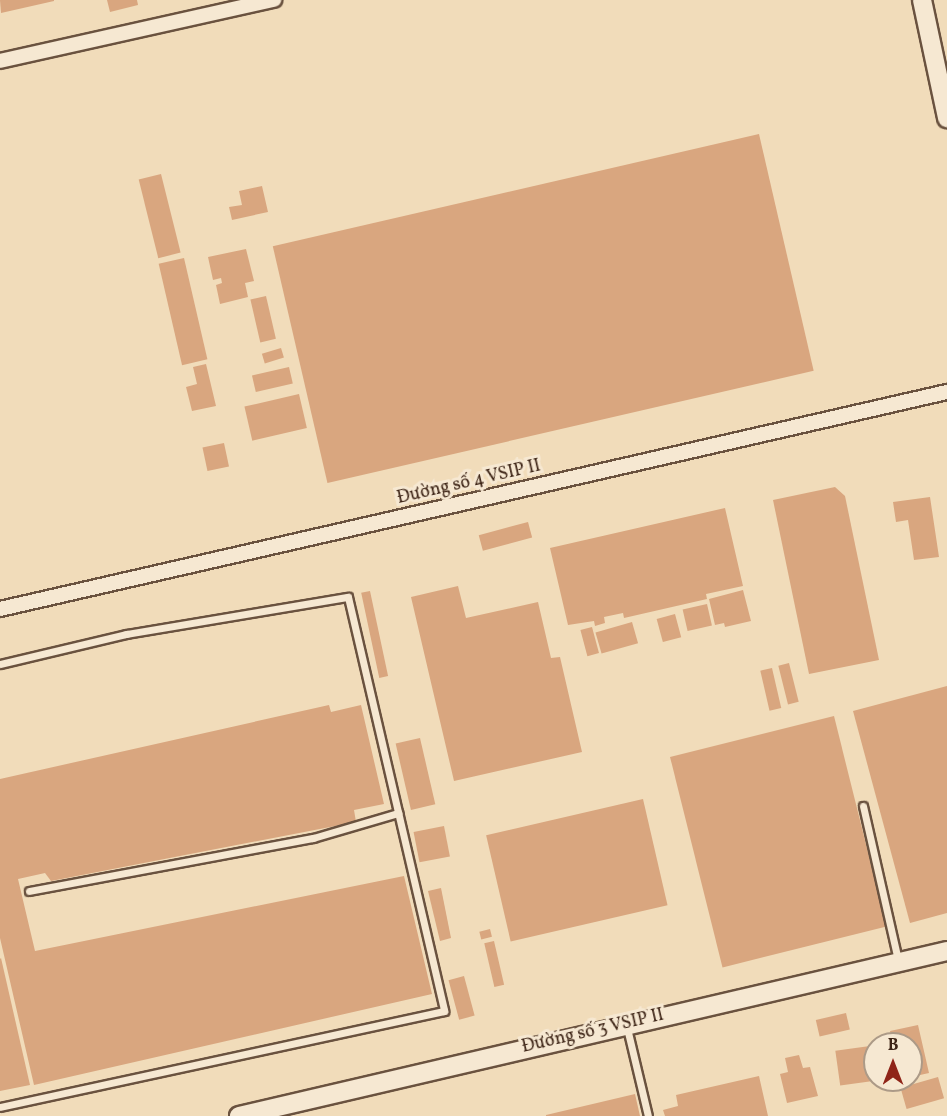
<!DOCTYPE html>
<html>
<head>
<meta charset="utf-8">
<style>
	body { margin:0 }
	#map { position:relative; width:947px; height:1116px; overflow:hidden; background:#f1dcba; font-family:Vollkorn,serif }
	div>[style] { position:absolute }
	.building>* { inset:0; background:#d9a67f; transform-origin:0 0 }
	.roads { filter:drop-shadow(2px 0 #6a523f) drop-shadow(-2px 0 #6a523f) drop-shadow(0 2px #6a523f) drop-shadow(0 -2px #6a523f) }
	.lane>* { height:7px; margin:-3.5px; padding:0 3.5px; transform-origin:3.5px; border-radius:3.5px; background:#f6e8d2 }
	.street>* { height:14px; margin:-7px; padding:0 7px; transform-origin:7px; border-radius:7px; background:#f6e8d2 }
	.secondary>* { height:18px; margin:-9px; padding:0 9px; transform-origin:9px; border-radius:9px; background:#f6e8d2 }
	span { translate:-50% -50%; white-space:nowrap; text-align:center; line-height:1.15; -webkit-text-stroke:6px #f6e8d2; paint-order:stroke }
	.street-label { font-size:18px; color:#3d2416 }
	.north { position:absolute; left:863px; top:1032px; width:60px; height:60px; box-sizing:border-box; background:#f6e8d2; border:2px solid #ac9a87; border-radius:50%; rotate:0deg; font-size:16px; font-weight:700; line-height:24px; text-align:center; color:#3d2416 }
	.north::after { content:''; display:block; margin:auto; width:21px; height:27px; background:#8f2418; clip-path:polygon(50% 0,100% 100%,50% 72%,0 100%) }
</style>
</head>
<body>
<div id="map">
	<div class="building">
		<div style="clip-path:polygon(0 0,54px 0,54px 1px,1px 13px)"></div>
		<div style="clip-path:polygon(107px 0,137px 0,138px 5px,110px 12px)"></div>
		<div style="left:759px;top:134px;width:243px;height:499px;rotate:77deg"></div>
		<div style="left:161px;top:174px;width:81px;height:23px;rotate:76deg"></div>
		<div style="clip-path:polygon(262px 186px,268px 212px,232px 220px,229px 207px,242px 205px,239px 191px)"></div>
		<div style="clip-path:polygon(246px 249px,254px 281px,245px 283px,248px 297px,220px 304px,216px 285px,222px 283px,221px 278px,213px 280px,208px 257px)"></div>
		<div style="left:184px;top:258px;width:104px;height:26px;rotate:77deg"></div>
		<div style="left:266px;top:296px;width:44px;height:16px;rotate:77deg"></div>
		<div style="left:281px;top:348px;width:10px;height:20px;rotate:73deg"></div>
		<div style="clip-path:polygon(206px 364px,216px 406px,192px 411px,186px 387px,197px 384px,193px 367px)"></div>
		<div style="left:289px;top:367px;width:17px;height:38px;rotate:77deg"></div>
		<div style="left:299px;top:394px;width:35px;height:56px;rotate:77deg"></div>
		<div style="left:224px;top:443px;width:24px;height:22px;rotate:78deg"></div>
		<div style="clip-path:polygon(835px 487px,845px 496px,879px 660px,809px 674px,773px 500px)"></div>
		<div style="clip-path:polygon(930px 497px,939px 557px,914px 560px,908px 520px,896px 522px,893px 502px)"></div>
		<div style="clip-path:polygon(725px 508px,743px 586px,706px 594px,707px 599px,624px 618px,623px 613px,604px 617px,605px 623px,595px 626px,594px 621px,568px 625px,550px 548px)"></div>
		<div style="left:528px;top:522px;width:16px;height:51px;rotate:75deg"></div>
		<div style="clip-path:polygon(458px 586px,466px 618px,538px 602px,551px 658px,560px 657px,582px 752px,454px 781px,411px 597px)"></div>
		<div style="clip-path:polygon(743px 590px,751px 621px,725px 627px,724px 623px,715px 625px,709px 599px)"></div>
		<div style="left:370px;top:591px;width:87px;height:9px;rotate:78deg"></div>
		<div style="left:707px;top:604px;width:22px;height:25px;rotate:77deg"></div>
		<div style="left:675px;top:614px;width:24px;height:19px;rotate:75deg"></div>
		<div style="left:632px;top:622px;width:22px;height:38px;rotate:74deg"></div>
		<div style="left:592px;top:627px;width:27px;height:12px;rotate:75deg"></div>
		<div style="left:789px;top:663px;width:40px;height:11px;rotate:76deg"></div>
		<div style="left:772px;top:668px;width:41px;height:12px;rotate:77deg"></div>
		<div style="clip-path:polygon(947px 686px,947px 913px,910px 923px,853px 711px)"></div>
		<div style="clip-path:polygon(329px 705px,331px 712px,361px 705px,384px 804px,354px 810px,356px 822px,51px 881px,45px 873px,18px 879px,35px 951px,404px 876px,432px 994px,34px 1085px,0 938px,0 779px)"></div>
		<div style="left:834px;top:716px;width:217px;height:169px;rotate:76deg"></div>
		<div style="left:420px;top:738px;width:68px;height:25px;rotate:77deg"></div>
		<div style="left:643px;top:799px;width:109px;height:161px;rotate:77deg"></div>
		<div style="left:444px;top:826px;width:31px;height:31px;rotate:79deg"></div>
		<div style="clip-path:polygon(441px 888px,451px 938px,440px 941px,428px 891px)"></div>
		<div style="left:490px;top:929px;width:8px;height:11px;rotate:76deg"></div>
		<div style="left:494px;top:941px;width:45px;height:10px;rotate:77deg"></div>
		<div style="clip-path:polygon(1px 958px,30px 1085px,0 1091px,0 959px)"></div>
		<div style="left:464px;top:976px;width:41px;height:16px;rotate:75deg"></div>
		<div style="left:846px;top:1013px;width:17px;height:31px;rotate:77deg"></div>
		<div style="clip-path:polygon(918px 1025px,929px 1073px,911px 1077px,911px 1044px,893px 1044px,890px 1031px)"></div>
		<div style="left:870px;top:1046px;width:35px;height:35px;rotate:82deg"></div>
		<div style="clip-path:polygon(799px 1055px,803px 1068px,810px 1067px,818px 1096px,787px 1103px,780px 1074px,788px 1072px,785px 1058px)"></div>
		<div style="clip-path:polygon(759px 1076px,768px 1116px,665px 1116px,663px 1110px,678px 1106px,676px 1095px)"></div>
		<div style="left:938px;top:1077px;width:22px;height:39px;rotate:74deg"></div>
		<div style="clip-path:polygon(635px 1094px,640px 1116px,546px 1116px,546px 1115px)"></div>
	</div>
	<div class="roads">
		<div class="lane">
			<div style="left:0;top:664px;width:130px;rotate:-13.4deg"></div>
			<div style="left:126px;top:634px;width:225px;rotate:-9.5deg"></div>
			<div style="left:348px;top:597px;width:425px;rotate:76.9deg"></div>
			<div style="left:444px;top:1011px;width:454px;rotate:167.8deg"></div>
			<div style="left:863px;top:806px;width:158px;rotate:77.2deg"></div>
			<div style="left:29px;top:891px;width:289px;rotate:-10.6deg"></div>
			<div style="left:313px;top:838px;width:89px;rotate:-16.4deg"></div>
			<div style="left:627px;top:1028px;width:90px;rotate:76.6deg"></div>
		</div>
		<div class="street">
			<div style="left:0;top:61px;width:281px;rotate:-12.6deg"></div>
			<div style="left:0;top:609px;width:972px;rotate:-12.91deg"></div>
		</div>
		<div class="secondary">
			<div style="left:922px;top:0;width:121px;rotate:78deg"></div>
			<div style="left:239px;top:1116px;width:727px;rotate:-13.12deg"></div>
		</div>
	</div>
	<div class="street-label">
		<span style="left:469px;top:483px;rotate:-13deg">Đường số 4 VSIP II</span>
		<span style="left:593px;top:1032px;rotate:-13deg">Đường số 3 VSIP II</span>
	</div>
	<div class="north">B</div>
</div>
</body>
</html>
